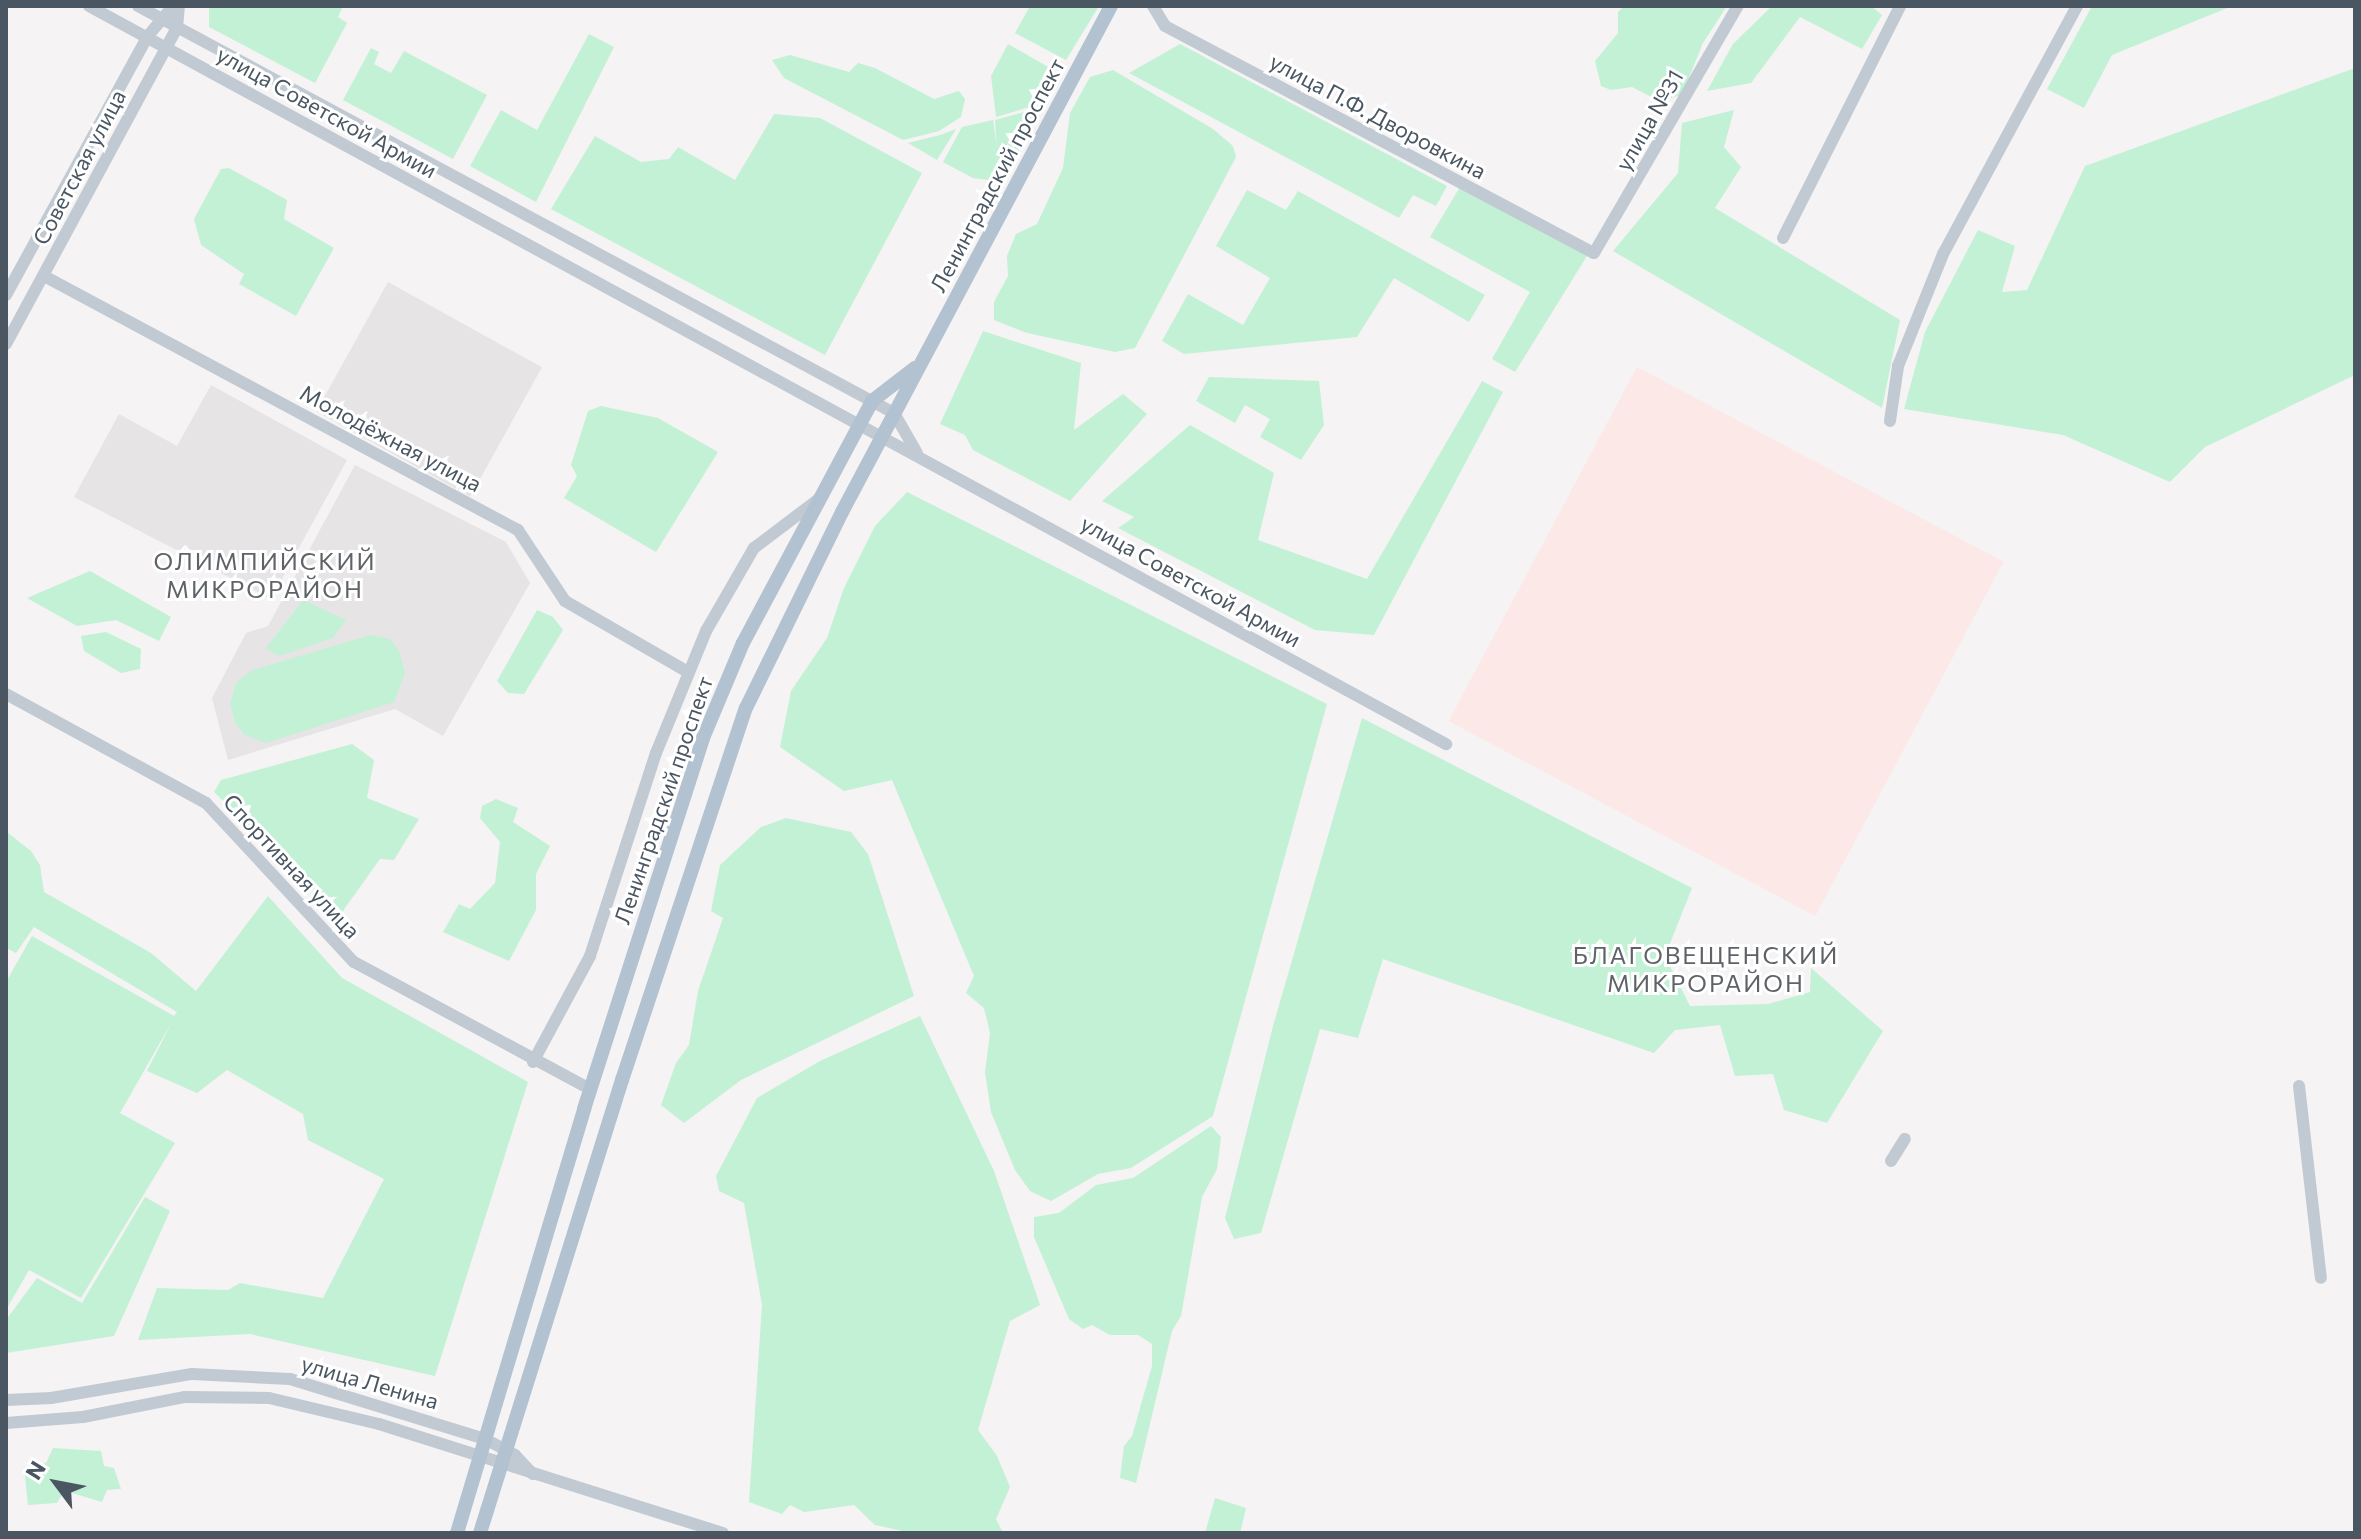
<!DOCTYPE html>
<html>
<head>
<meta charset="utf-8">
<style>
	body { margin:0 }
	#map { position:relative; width:2361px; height:1539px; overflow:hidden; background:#f5f3f3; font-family:Commissioner,sans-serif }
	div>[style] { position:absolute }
	.education>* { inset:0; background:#e6e4e5; transform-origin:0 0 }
	.medical>* { inset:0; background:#fce8e6; transform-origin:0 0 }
	.green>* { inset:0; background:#c3f1d5 }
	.minor>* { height:12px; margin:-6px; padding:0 6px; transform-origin:6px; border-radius:6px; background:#c1cad2 }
	.major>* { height:14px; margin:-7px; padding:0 7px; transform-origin:7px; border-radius:7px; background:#b3c2d1 }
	span { translate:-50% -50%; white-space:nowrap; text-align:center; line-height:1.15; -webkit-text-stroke:6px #fff; paint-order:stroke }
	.street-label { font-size:22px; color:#4a5661 }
	.neighbourhood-label { font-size:24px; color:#5f6368; letter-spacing:2px }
	.frame { position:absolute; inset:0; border:8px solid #4a5661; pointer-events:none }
	.north { position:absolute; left:16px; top:1443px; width:80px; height:80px; -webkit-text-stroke:6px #fff; paint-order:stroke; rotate:302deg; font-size:22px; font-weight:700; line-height:32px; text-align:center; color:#4a5661 }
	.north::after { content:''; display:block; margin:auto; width:28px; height:36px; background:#4a5661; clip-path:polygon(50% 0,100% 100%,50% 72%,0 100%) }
</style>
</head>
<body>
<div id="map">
	<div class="education">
		<div style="left:388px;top:282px;width:176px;height:148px;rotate:29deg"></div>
		<div style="clip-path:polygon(211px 385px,347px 460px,271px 599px,74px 497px,119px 414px,177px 446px)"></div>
		<div style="clip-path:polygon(355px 465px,506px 542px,530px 583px,443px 736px,395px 709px,228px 760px,212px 698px,246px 633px,268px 626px)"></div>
	</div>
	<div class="medical">
		<div style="left:1637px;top:367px;width:415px;height:401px;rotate:28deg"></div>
	</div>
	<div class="green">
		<div style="clip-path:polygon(209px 6px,343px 6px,338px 17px,347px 23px,315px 83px,209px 27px)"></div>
		<div style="clip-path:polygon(1030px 6px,1099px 6px,1066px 60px,1015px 33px)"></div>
		<div style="clip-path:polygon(1624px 6px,1727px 6px,1703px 43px,1682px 95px,1659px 101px,1632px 87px,1611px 90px,1601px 86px,1595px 61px,1618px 33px,1618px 12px)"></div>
		<div style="clip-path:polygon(1772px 6px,1871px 6px,1882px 15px,1862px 49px,1800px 17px,1751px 83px,1707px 91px,1733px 44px)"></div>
		<div style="clip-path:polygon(2092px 6px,2232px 6px,2112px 55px,2084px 108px,2047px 89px)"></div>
		<div style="clip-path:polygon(589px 34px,614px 47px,536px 202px,470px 166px,501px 110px,537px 130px)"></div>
		<div style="clip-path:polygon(1008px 44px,1055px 71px,1058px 81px,1046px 102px,996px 117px,991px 76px)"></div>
		<div style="clip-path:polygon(1180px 44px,1447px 186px,1436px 206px,1413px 195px,1399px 218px,1129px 73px)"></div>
		<div style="clip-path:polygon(371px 48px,379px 52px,374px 64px,391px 73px,404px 51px,487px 95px,453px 159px,343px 100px)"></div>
		<div style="clip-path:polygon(790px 55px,849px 72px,858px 63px,875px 68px,934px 99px,959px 91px,965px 99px,961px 117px,939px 131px,903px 140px,784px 78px,772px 60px)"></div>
		<div style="clip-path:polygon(2355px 68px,2355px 375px,2205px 447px,2170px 482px,2063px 435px,1904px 409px,1925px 332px,1978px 230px,2015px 246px,2002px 292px,2027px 290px,2085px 166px)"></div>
		<div style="clip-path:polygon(1113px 70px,1213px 129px,1233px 146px,1236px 157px,1135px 348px,1115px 352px,1027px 333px,994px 320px,994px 302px,1008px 276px,1007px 256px,1016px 234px,1037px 224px,1063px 168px,1070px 113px,1090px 77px)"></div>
		<div style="clip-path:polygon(1043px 107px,1005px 174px,998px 176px,995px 120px)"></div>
		<div style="clip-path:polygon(1734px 110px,1724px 147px,1741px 167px,1715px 208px,1900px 320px,1882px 408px,1613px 251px,1678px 173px,1682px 123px)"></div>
		<div style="clip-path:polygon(774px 114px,820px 118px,922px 173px,825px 355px,551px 209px,595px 136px,641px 162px,669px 159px,678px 147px,735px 180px)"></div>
		<div style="clip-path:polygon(993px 120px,998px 155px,995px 181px,973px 178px,943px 162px,962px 127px)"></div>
		<div style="clip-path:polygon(956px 129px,937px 160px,908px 143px,940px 135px)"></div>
		<div style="clip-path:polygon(229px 168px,287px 200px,284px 219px,334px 248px,296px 316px,239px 284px,244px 274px,201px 245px,194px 219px,221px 169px)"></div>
		<div style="clip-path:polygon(1460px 187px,1587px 256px,1515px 372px,1492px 359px,1530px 292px,1430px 237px)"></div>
		<div style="clip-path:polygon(1247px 190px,1286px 210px,1298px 191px,1485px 295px,1469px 322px,1394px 278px,1357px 337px,1184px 354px,1162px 341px,1188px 294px,1243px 325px,1270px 278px,1216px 246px)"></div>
		<div style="clip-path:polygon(983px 331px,1081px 363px,1074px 430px,1123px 394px,1147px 414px,1070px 501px,973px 450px,965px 435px,940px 424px)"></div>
		<div style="clip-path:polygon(1209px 377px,1319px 381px,1324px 425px,1301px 460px,1260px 437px,1270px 419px,1245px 405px,1235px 423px,1196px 401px)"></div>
		<div style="clip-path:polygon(1482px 381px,1503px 392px,1374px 635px,1315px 630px,1118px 528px,1134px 517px,1102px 501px,1190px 425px,1274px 473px,1258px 540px,1367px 579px)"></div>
		<div style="clip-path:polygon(601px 406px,658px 418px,718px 452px,656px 552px,564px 498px,577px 476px,571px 465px,588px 411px)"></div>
		<div style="clip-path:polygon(907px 492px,1327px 704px,1213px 1116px,1131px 1168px,1098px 1174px,1051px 1201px,1030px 1191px,1015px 1170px,991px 1112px,985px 1072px,990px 1033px,984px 1008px,966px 993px,974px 976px,892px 780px,844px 791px,780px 747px,791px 691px,827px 638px,844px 588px,875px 526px)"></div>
		<div style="clip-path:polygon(90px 571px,171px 617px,159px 641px,116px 620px,77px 626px,27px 598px)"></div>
		<div style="clip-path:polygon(303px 600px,346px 620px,333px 638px,279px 656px,266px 648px)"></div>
		<div style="clip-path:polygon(537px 610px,553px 617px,563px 630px,524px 694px,508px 693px,497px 681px)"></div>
		<div style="clip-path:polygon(106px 632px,141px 649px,140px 669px,121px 673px,84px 651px,81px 636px)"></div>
		<div style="clip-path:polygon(371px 635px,390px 639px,399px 651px,405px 673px,394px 702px,266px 743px,245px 735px,235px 723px,230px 703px,236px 683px,252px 670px)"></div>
		<div style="clip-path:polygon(1362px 718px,1692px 888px,1665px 956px,1690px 1006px,1768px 1004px,1810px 992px,1811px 968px,1883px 1031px,1827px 1123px,1784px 1110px,1773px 1074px,1735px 1076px,1720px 1025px,1675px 1030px,1654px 1053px,1383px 959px,1358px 1038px,1320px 1029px,1261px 1233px,1234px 1239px,1225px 1218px,1273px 1026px)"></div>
		<div style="clip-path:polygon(352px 744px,374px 760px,367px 798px,419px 819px,394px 860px,380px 859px,340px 915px,214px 792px,221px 780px)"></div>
		<div style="clip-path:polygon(496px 799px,518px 808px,513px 822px,550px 846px,536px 874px,536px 910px,509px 961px,443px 932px,459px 904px,470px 909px,495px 883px,500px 842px,480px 818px,482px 806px)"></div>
		<div style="clip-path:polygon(786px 818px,851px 832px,868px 854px,914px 996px,741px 1080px,684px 1123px,661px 1105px,676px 1063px,689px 1045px,698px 991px,723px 918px,711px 911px,720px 865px,761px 827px)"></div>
		<div style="clip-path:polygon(8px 833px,31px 851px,40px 865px,44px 892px,151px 953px,196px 991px,268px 896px,342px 978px,528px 1082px,435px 1376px,250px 1334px,138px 1340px,157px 1288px,228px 1290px,240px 1283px,323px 1298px,384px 1179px,308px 1140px,303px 1114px,227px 1070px,197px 1093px,147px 1071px,173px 1020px,120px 1113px,175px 1143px,81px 1298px,29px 1270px,6px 1310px,6px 982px,32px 936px,174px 1016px,177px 1012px,34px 927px,16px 953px,6px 948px)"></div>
		<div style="clip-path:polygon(920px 1016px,994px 1171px,1040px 1305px,1010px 1321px,978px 1430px,997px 1456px,1010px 1487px,996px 1519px,1003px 1533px,912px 1533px,875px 1525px,854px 1505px,804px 1512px,790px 1505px,782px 1514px,749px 1502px,762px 1305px,744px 1203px,719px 1191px,716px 1176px,757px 1098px,820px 1061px)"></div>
		<div style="clip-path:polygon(1211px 1126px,1221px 1137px,1217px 1169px,1202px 1197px,1181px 1316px,1172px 1331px,1136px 1483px,1120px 1478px,1124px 1446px,1132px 1436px,1152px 1366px,1152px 1344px,1138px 1335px,1110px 1335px,1092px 1325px,1083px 1329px,1069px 1319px,1034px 1237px,1034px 1217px,1059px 1213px,1096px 1185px,1133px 1178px)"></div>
		<div style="clip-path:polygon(145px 1197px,170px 1211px,114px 1336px,6px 1353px,6px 1320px,37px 1278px,82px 1303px)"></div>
		<div style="clip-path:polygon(53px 1448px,101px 1451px,104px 1466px,114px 1468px,121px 1489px,107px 1490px,102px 1502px,72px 1493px,68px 1485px,57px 1503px,28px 1505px,24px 1467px,46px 1463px)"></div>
		<div style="clip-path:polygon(1215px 1498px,1246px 1508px,1240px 1533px,1205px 1533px)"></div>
	</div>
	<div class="minor">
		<div style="left:89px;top:6px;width:1545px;rotate:28.54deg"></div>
		<div style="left:138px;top:6px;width:859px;rotate:28.3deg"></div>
		<div style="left:894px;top:413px;width:46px;rotate:60.1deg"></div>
		<div style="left:1153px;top:6px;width:23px;rotate:59deg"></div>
		<div style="left:1165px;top:26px;width:485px;rotate:27.9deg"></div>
		<div style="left:1594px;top:253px;width:286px;rotate:-59.8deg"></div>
		<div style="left:1783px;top:238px;width:260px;rotate:-63.2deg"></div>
		<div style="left:44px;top:276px;width:538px;rotate:28.19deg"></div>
		<div style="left:518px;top:530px;width:85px;rotate:56.5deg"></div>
		<div style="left:565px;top:601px;width:142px;rotate:30deg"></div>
		<div style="left:6px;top:295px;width:294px;rotate:-61.3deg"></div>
		<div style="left:147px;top:37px;width:40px;rotate:-50deg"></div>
		<div style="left:6px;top:344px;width:359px;rotate:-61.6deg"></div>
		<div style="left:177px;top:28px;width:22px;rotate:-85deg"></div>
		<div style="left:1890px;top:421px;width:56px;rotate:-81.7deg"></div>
		<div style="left:1898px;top:366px;width:121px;rotate:-68.1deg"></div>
		<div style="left:1943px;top:254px;width:282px;rotate:-61.6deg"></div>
		<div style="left:6px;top:694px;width:228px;rotate:28.6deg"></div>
		<div style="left:206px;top:803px;width:217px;rotate:47.1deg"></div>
		<div style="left:354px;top:962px;width:268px;rotate:28.3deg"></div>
		<div style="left:533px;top:1062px;width:120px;rotate:-61.7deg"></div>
		<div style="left:590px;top:956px;width:213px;rotate:-72deg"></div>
		<div style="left:656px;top:753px;width:132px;rotate:-67.7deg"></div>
		<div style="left:706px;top:631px;width:96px;rotate:-60deg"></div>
		<div style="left:754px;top:548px;width:83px;rotate:-37.1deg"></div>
		<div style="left:2299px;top:1086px;width:193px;rotate:83.5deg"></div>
		<div style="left:1891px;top:1161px;width:26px;rotate:-58deg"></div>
		<div style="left:6px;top:1400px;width:45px;rotate:-2.5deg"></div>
		<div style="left:51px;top:1398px;width:143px;rotate:-9.7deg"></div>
		<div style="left:192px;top:1374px;width:98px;rotate:2.9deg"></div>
		<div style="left:290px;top:1379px;width:204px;rotate:17.1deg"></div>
		<div style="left:485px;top:1439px;width:34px;rotate:28deg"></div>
		<div style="left:515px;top:1455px;width:26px;rotate:47deg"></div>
		<div style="left:6px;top:1423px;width:77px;rotate:-4.5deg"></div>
		<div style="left:83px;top:1417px;width:104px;rotate:-11.1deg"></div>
		<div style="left:185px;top:1397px;width:84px;rotate:0.7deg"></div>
		<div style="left:269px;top:1398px;width:113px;rotate:13.3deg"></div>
		<div style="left:379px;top:1424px;width:361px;rotate:17.6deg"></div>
	</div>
	<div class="major">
		<div style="left:457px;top:1533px;width:443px;rotate:-73.3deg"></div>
		<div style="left:584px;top:1109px;width:390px;rotate:-72.2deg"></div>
		<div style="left:703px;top:738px;width:103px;rotate:-67.2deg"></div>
		<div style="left:743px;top:643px;width:274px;rotate:-61.9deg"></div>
		<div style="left:872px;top:401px;width:54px;rotate:-37.5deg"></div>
		<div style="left:480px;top:1533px;width:475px;rotate:-72.6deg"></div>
		<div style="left:622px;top:1080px;width:392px;rotate:-71.6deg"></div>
		<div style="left:746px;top:708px;width:218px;rotate:-63.9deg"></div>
		<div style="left:842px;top:512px;width:573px;rotate:-62deg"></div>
	</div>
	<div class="street-label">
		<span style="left:327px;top:112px;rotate:29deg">улица Советской Армии</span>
		<span style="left:1378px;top:116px;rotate:28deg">улица П.Ф. Дворовкина</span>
		<span style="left:1649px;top:120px;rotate:-60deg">улица №31</span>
		<span style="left:79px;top:167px;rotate:-62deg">Советская улица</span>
		<span style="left:997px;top:175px;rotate:-62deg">Ленинградский проспект</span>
		<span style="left:391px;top:438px;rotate:28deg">Молодёжная улица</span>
		<span style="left:1191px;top:581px;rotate:29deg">улица Советской Армии</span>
		<span style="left:663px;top:800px;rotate:-71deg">Ленинградский проспект</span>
		<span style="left:292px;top:866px;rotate:47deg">Спортивная улица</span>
		<span style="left:370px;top:1382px;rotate:16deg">улица Ленина</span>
	</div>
	<div class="neighbourhood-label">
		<span style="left:265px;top:575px">ОЛИМПИЙСКИЙ<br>МИКРОРАЙОН</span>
		<span style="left:1706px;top:969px">БЛАГОВЕЩЕНСКИЙ<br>МИКРОРАЙОН</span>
	</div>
	<div class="frame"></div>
	<div class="north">N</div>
</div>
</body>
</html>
